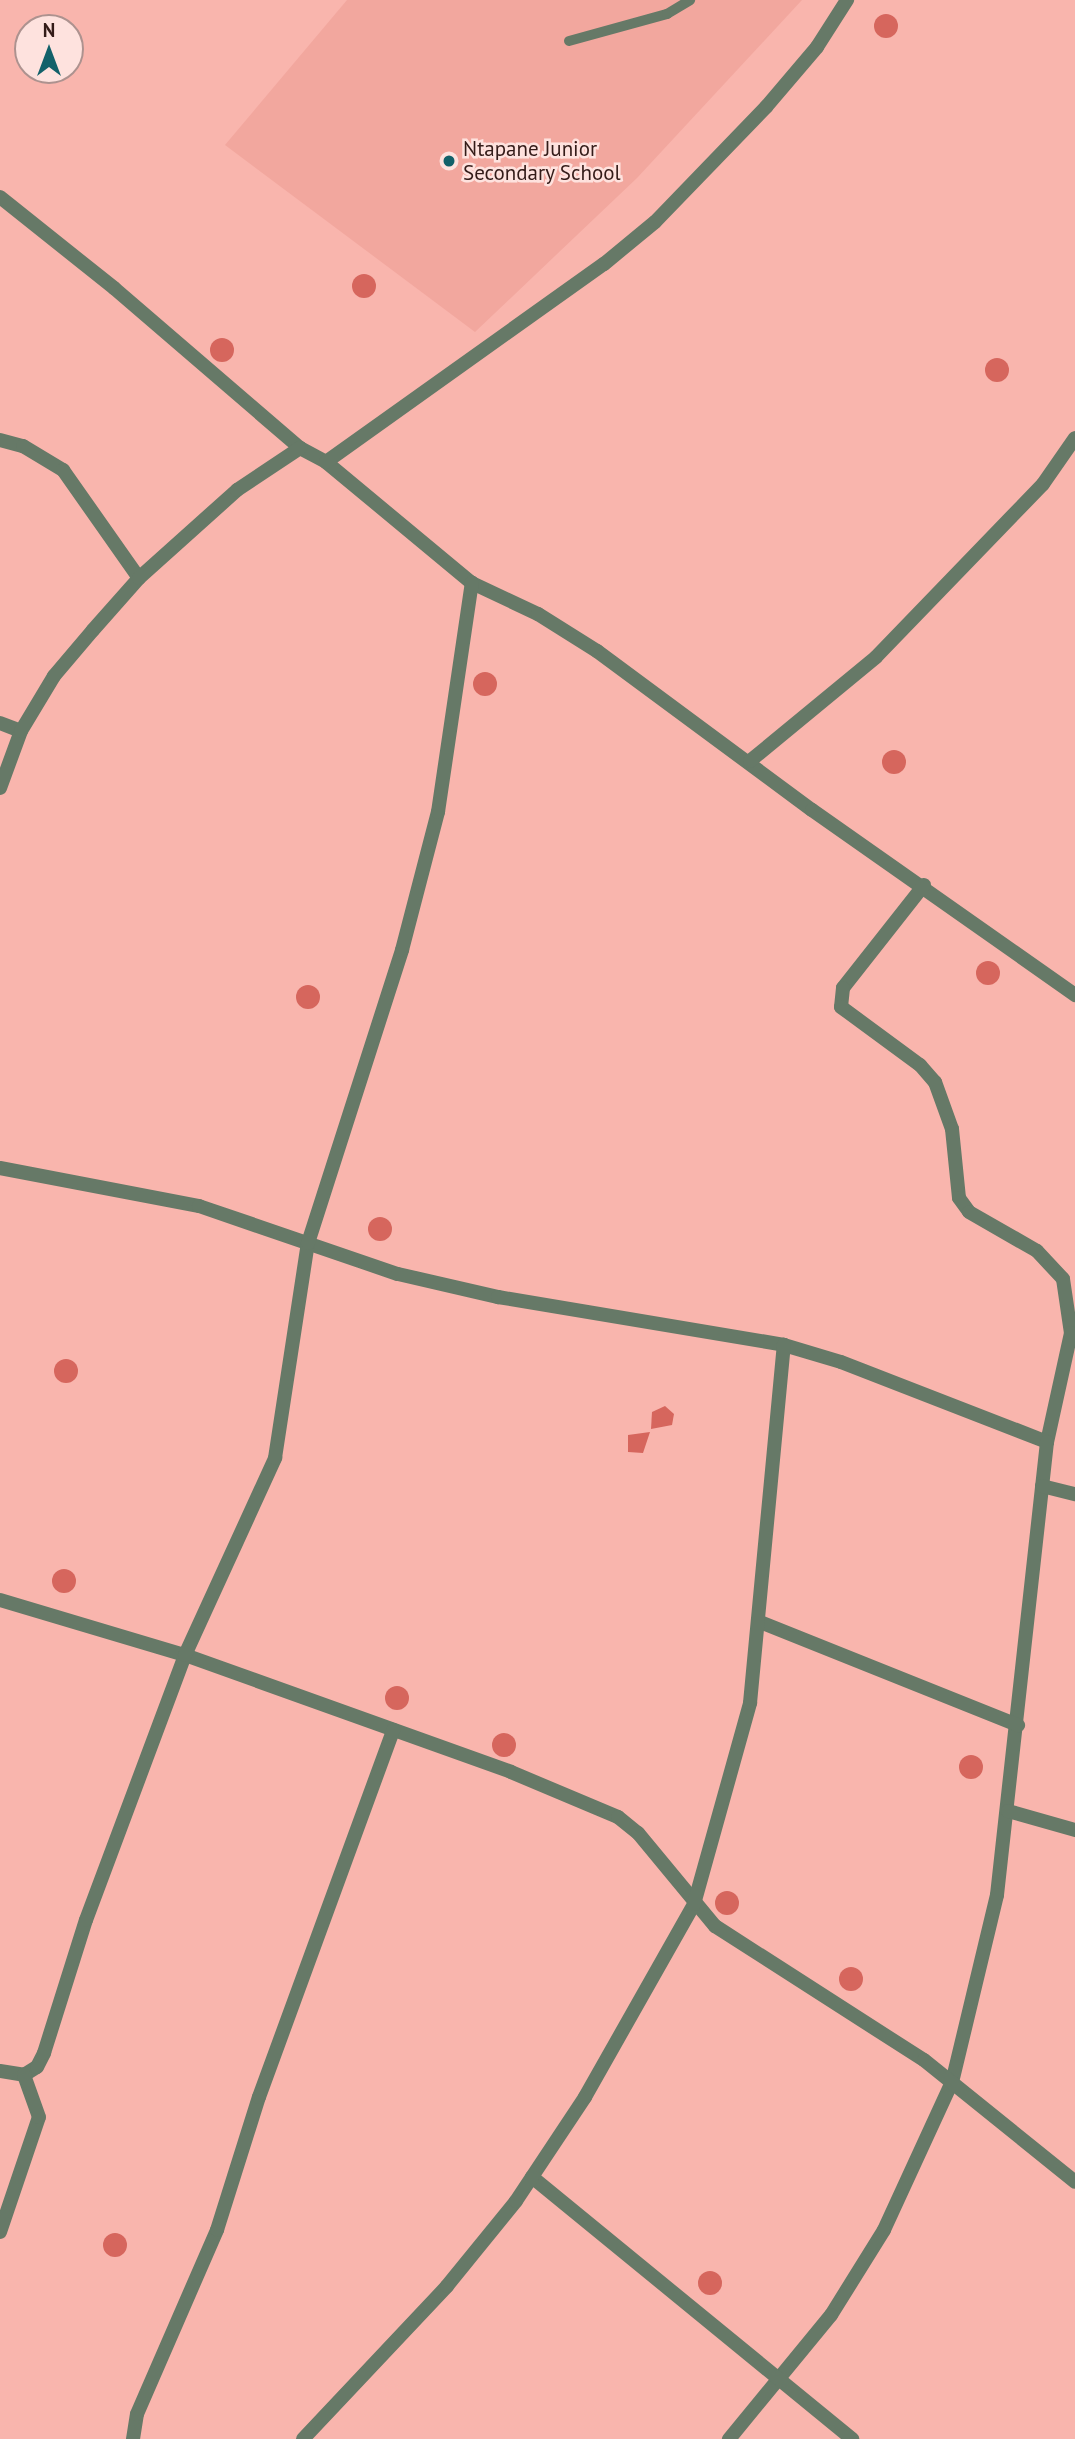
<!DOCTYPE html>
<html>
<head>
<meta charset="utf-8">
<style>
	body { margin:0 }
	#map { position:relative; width:1075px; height:2439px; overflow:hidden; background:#f9b5ad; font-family:"PT Sans",sans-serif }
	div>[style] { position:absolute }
	.built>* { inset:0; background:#f2a79e }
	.building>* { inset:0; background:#d6665d }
	.round { border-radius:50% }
	.lane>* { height:10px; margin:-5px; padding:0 5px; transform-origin:5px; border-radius:5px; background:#667967 }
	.street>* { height:14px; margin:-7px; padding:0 7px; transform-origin:7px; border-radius:7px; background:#667967 }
	.dots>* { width:19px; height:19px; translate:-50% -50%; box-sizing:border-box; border:4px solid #fee2de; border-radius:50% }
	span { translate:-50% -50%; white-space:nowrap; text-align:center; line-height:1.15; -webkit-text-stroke:5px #fee2de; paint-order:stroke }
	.poi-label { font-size:21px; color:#341b18 }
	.left { translate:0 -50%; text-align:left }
	.north { position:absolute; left:14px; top:14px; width:70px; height:70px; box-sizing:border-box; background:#fee2de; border:2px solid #ad928f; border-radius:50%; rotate:0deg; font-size:19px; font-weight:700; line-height:28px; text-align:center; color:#341b18 }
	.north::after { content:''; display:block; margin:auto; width:24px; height:32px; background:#13616a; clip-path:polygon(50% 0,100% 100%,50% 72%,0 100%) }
</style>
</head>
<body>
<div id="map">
	<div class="built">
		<div style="clip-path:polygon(347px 0,802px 0,637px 178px,475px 332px,225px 145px)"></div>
	</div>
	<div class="building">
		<div class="round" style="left:874px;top:14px;width:24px;height:24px"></div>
		<div class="round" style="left:352px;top:274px;width:24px;height:24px"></div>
		<div class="round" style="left:210px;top:338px;width:24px;height:24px"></div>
		<div class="round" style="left:985px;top:358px;width:24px;height:24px"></div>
		<div class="round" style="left:473px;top:672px;width:24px;height:24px"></div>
		<div class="round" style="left:882px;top:750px;width:24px;height:24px"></div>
		<div class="round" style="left:976px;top:961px;width:24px;height:24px"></div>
		<div class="round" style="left:296px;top:985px;width:24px;height:24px"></div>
		<div class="round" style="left:368px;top:1217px;width:24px;height:24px"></div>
		<div class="round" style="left:54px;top:1359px;width:24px;height:24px"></div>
		<div style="clip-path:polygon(665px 1406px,674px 1414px,672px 1425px,651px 1429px,652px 1412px)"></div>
		<div style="clip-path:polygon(650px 1432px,643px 1453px,628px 1452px,628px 1435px)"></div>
		<div class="round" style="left:52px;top:1569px;width:24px;height:24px"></div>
		<div class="round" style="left:385px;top:1686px;width:24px;height:24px"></div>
		<div class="round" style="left:492px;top:1733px;width:24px;height:24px"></div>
		<div class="round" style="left:959px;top:1755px;width:24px;height:24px"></div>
		<div class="round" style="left:715px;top:1891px;width:24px;height:24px"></div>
		<div class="round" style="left:839px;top:1967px;width:24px;height:24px"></div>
		<div class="round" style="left:103px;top:2233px;width:24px;height:24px"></div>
		<div class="round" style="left:698px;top:2271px;width:24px;height:24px"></div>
	</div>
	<div class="lane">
		<div style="left:569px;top:41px;width:102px;rotate:-15.4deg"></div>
		<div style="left:667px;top:14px;width:27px;rotate:-31deg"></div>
	</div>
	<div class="street">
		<div style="left:0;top:197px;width:146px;rotate:38.6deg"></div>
		<div style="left:114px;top:288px;width:245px;rotate:40.7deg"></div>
		<div style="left:300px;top:448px;width:30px;rotate:28deg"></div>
		<div style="left:326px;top:462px;width:190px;rotate:39.7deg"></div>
		<div style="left:472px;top:583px;width:73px;rotate:25.2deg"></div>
		<div style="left:538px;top:614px;width:70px;rotate:32.1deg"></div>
		<div style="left:597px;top:651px;width:267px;rotate:36.5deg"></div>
		<div style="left:812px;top:810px;width:322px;rotate:35.1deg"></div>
		<div style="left:0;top:440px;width:24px;rotate:15deg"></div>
		<div style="left:23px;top:446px;width:47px;rotate:31deg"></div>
		<div style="left:63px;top:470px;width:132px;rotate:54.9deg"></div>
		<div style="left:326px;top:462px;width:341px;rotate:-35.5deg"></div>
		<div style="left:604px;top:264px;width:66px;rotate:-39.5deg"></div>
		<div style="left:655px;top:222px;width:160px;rotate:-46deg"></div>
		<div style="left:766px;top:107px;width:79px;rotate:-49.6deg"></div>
		<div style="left:817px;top:47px;width:56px;rotate:-57.4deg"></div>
		<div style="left:0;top:723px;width:22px;rotate:21deg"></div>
		<div style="left:750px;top:761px;width:163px;rotate:-39.5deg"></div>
		<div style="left:876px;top:657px;width:240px;rotate:-46deg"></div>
		<div style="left:1043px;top:484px;width:56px;rotate:-55.2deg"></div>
		<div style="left:0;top:788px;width:61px;rotate:-69.8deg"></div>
		<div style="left:21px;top:731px;width:64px;rotate:-59deg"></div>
		<div style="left:54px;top:676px;width:60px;rotate:-49.7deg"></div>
		<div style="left:93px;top:630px;width:69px;rotate:-48.5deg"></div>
		<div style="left:139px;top:578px;width:132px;rotate:-41.9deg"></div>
		<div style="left:237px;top:490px;width:76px;rotate:-33.7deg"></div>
		<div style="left:924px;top:885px;width:131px;rotate:128.2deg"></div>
		<div style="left:843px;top:988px;width:19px;rotate:96deg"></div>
		<div style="left:841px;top:1007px;width:98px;rotate:36.3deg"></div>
		<div style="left:920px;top:1065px;width:23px;rotate:49deg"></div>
		<div style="left:935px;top:1082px;width:50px;rotate:70.1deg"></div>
		<div style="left:952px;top:1129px;width:69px;rotate:84.2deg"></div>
		<div style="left:959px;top:1198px;width:17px;rotate:54deg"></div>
		<div style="left:969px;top:1212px;width:78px;rotate:29.8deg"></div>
		<div style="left:1037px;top:1251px;width:38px;rotate:47deg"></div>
		<div style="left:1063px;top:1279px;width:55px;rotate:81.6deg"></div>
		<div style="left:1071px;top:1333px;width:112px;rotate:102.4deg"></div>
		<div style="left:0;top:1168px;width:203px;rotate:10.8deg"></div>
		<div style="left:199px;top:1206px;width:210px;rotate:18.9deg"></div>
		<div style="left:398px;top:1274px;width:103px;rotate:13deg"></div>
		<div style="left:498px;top:1297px;width:290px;rotate:9.5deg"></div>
		<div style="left:784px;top:1345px;width:59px;rotate:16.6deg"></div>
		<div style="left:841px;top:1362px;width:221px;rotate:21.2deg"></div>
		<div style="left:1047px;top:1442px;width:456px;rotate:96.3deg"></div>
		<div style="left:997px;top:1895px;width:192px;rotate:103.5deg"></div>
		<div style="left:952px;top:2082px;width:163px;rotate:114.7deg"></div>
		<div style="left:884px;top:2230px;width:100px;rotate:121.9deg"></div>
		<div style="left:831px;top:2315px;width:161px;rotate:129.4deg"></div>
		<div style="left:1042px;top:1486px;width:34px;rotate:14deg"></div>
		<div style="left:0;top:1600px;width:193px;rotate:16.6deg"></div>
		<div style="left:185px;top:1655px;width:346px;rotate:19.7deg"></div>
		<div style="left:511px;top:1772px;width:116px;rotate:22.8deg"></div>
		<div style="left:618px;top:1817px;width:26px;rotate:39deg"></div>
		<div style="left:638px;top:1833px;width:121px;rotate:50.4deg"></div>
		<div style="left:715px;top:1926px;width:248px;rotate:32.7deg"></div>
		<div style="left:924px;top:2060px;width:194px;rotate:38.9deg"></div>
		<div style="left:760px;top:1622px;width:278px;rotate:21.8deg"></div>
		<div style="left:1008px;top:1811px;width:70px;rotate:15.8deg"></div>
		<div style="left:0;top:2071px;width:24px;rotate:9deg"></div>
		<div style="left:24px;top:2075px;width:15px;rotate:-32deg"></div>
		<div style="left:37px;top:2067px;width:16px;rotate:-63deg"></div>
		<div style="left:44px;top:2053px;width:139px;rotate:-72.5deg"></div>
		<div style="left:86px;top:1920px;width:283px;rotate:-69.5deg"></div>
		<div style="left:185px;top:1655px;width:217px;rotate:-65.4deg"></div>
		<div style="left:275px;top:1458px;width:218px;rotate:-81.3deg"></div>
		<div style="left:308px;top:1243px;width:308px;rotate:-72.2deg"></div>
		<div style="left:402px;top:950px;width:143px;rotate:-75.4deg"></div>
		<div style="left:438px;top:812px;width:232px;rotate:-81.6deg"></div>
		<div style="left:532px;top:2177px;width:414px;rotate:39.3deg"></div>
		<div style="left:0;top:2232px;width:121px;rotate:-71.3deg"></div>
		<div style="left:39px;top:2117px;width:45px;rotate:-109.7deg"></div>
		<div style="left:133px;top:2439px;width:25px;rotate:-81deg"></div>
		<div style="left:137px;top:2414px;width:201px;rotate:-66.5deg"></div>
		<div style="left:217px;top:2230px;width:139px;rotate:-72.5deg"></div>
		<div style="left:259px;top:2097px;width:391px;rotate:-69.9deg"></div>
		<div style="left:303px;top:2439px;width:210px;rotate:-46.7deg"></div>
		<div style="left:447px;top:2286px;width:109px;rotate:-50.9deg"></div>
		<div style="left:516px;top:2201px;width:125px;rotate:-56.4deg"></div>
		<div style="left:585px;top:2097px;width:222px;rotate:-60.5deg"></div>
		<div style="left:694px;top:1904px;width:209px;rotate:-74.4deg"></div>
		<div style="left:750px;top:1703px;width:360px;rotate:-84.6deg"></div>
	</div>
	<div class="dots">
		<div style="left:449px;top:161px;background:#13616a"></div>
	</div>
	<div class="poi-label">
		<span class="left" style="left:463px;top:161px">Ntapane Junior<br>Secondary School</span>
	</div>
	<div class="north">N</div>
</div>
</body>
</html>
